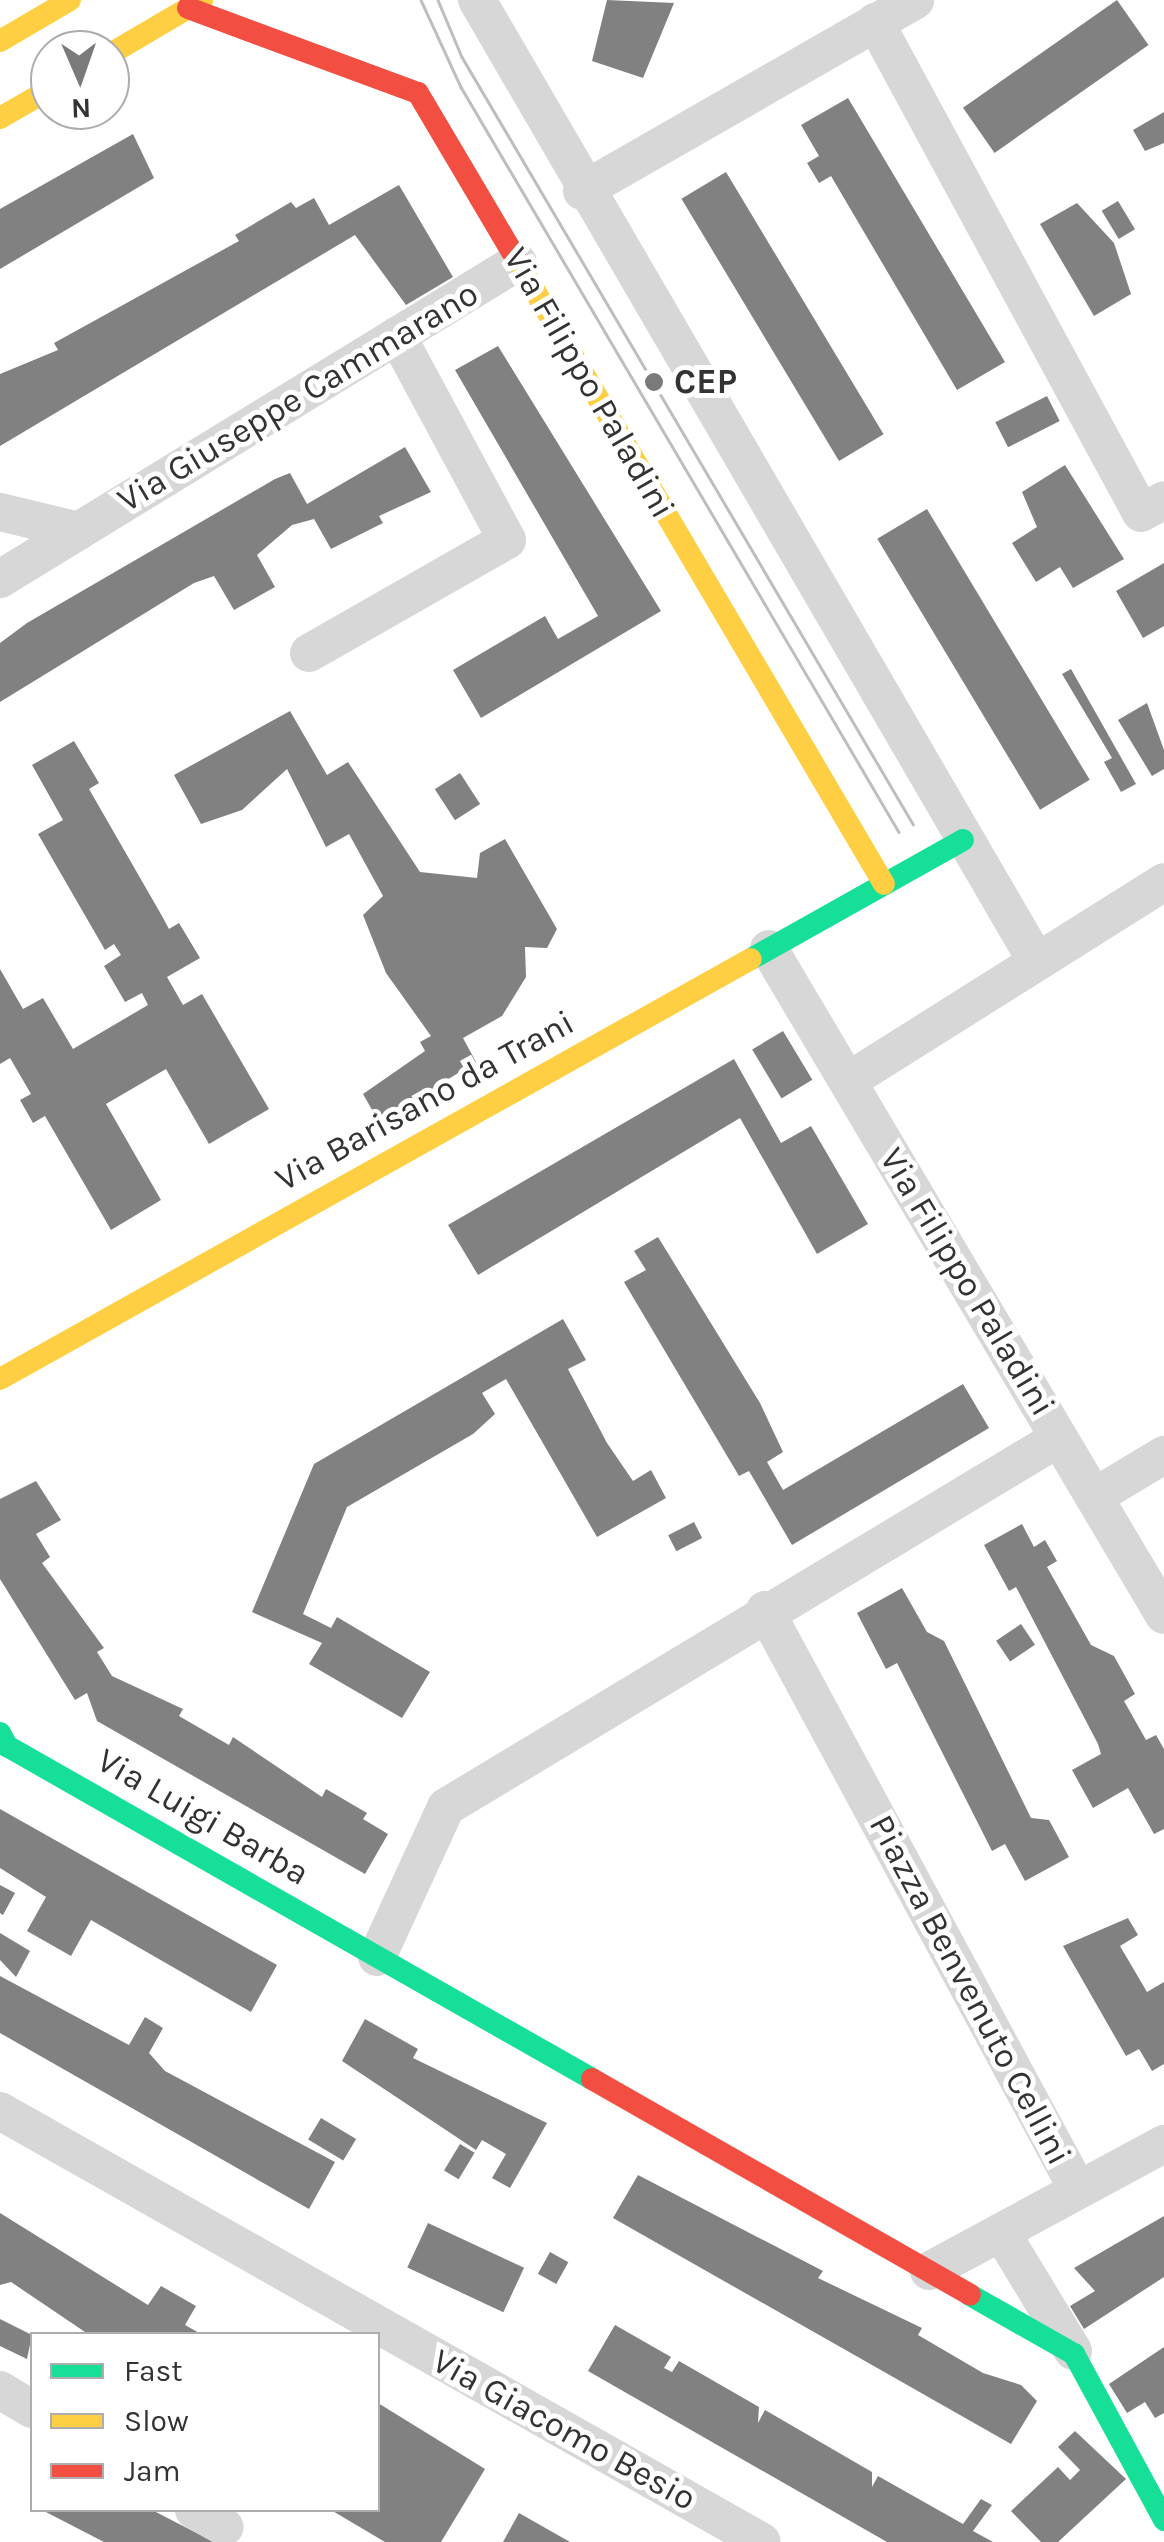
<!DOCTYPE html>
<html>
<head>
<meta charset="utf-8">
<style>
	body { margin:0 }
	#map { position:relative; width:1164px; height:2542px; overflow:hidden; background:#fff; font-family:Karla,sans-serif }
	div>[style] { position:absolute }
	.building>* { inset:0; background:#818181; transform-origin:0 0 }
	.street>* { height:38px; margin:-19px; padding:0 19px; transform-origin:19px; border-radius:19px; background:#d7d7d7 }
	.fast>* { height:22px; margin:-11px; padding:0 11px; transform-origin:11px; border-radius:11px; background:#16e098 }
	.slow>* { height:22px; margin:-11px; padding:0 11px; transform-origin:11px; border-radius:11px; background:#ffcf43 }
	.jam>* { height:22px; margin:-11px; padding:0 11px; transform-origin:11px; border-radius:11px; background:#f24e42 }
	.tram>* { height:2.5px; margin:-1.25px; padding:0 1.25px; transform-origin:1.25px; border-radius:1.25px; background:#bebebe }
	.dots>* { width:28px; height:28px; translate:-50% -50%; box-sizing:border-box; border:5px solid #fff; border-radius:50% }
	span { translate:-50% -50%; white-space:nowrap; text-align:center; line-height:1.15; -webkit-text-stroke:10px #fff; paint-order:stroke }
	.poi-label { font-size:35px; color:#333; font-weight:700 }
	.left { translate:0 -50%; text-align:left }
	.street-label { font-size:35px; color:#333 }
	.legend { position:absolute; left:30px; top:2332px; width:350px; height:180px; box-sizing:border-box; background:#fff; border:2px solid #adadad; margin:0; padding:12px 18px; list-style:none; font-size:30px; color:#333 }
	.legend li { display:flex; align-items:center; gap:20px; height:50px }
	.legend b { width:50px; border:2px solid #adadad }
	.north { position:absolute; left:30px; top:30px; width:100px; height:100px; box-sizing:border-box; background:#fff; border:2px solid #adadad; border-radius:50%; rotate:178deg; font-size:28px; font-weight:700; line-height:40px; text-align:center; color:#333 }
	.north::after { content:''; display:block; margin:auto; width:35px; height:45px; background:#7a7a7a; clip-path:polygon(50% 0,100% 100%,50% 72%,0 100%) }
</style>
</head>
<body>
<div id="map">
	<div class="building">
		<div style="clip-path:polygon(607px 0,674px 3px,643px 78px,592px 61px)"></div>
		<div style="left:1117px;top:0;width:55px;height:188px;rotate:55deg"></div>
		<div style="clip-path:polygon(848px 98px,1005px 362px,957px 390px,831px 176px,819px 183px,807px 163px,819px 156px,801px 125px)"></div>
		<div style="clip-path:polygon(1164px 112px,1164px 143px,1145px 151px,1133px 130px)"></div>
		<div style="clip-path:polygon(133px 134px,154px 178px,0 269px,0 209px)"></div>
		<div style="left:726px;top:172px;width:306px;height:52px;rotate:59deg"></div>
		<div style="clip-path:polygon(399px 185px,453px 277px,406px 305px,355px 235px,0 446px,0 374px,58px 350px,54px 343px,239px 241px,235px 235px,291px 202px,296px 208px,314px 198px,329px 225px)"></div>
		<div style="left:1118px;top:201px;width:33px;height:19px;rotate:59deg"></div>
		<div style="clip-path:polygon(1077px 203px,1114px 243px,1131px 294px,1094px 316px,1040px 224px)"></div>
		<div style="clip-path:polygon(498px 346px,661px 611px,481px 718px,453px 670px,545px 616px,558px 639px,598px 616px,455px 370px)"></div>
		<div style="left:1047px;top:396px;width:28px;height:58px;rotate:63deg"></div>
		<div style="clip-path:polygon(405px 447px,431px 492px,379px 516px,383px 523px,331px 549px,314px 519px,292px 525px,257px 555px,275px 587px,234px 610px,214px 576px,194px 583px,0 702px,0 643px,27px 623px,275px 479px,290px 473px,307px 504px)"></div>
		<div style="clip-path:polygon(1065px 465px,1124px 559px,1073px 588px,1060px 567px,1036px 582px,1012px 543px,1037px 527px,1022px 492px)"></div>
		<div style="left:927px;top:509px;width:316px;height:58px;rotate:59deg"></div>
		<div style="clip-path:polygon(1164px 563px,1164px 626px,1143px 638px,1116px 591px)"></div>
		<div style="clip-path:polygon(1071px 669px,1136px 784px,1121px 792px,1104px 762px,1112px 758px,1062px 674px)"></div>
		<div style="clip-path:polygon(1147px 703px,1164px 750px,1164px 769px,1152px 776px,1118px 720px)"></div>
		<div style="clip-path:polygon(290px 711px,327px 775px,348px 762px,420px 872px,477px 878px,480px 853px,505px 839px,557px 929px,547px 948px,525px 947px,526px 977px,502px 1016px,463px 1038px,476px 1062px,379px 1122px,363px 1094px,425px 1051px,420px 1042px,431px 1036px,386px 973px,363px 915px,383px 896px,349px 834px,326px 847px,287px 769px,242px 810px,201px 824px,174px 775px)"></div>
		<div style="clip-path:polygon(74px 741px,99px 783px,89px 789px,162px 916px,169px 929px,179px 923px,200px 958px,167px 977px,183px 1005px,202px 994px,269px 1109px,209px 1144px,166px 1069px,106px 1104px,161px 1200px,111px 1230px,45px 1116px,33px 1123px,20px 1100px,31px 1094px,10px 1058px,0 1064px,0 969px,23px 1009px,43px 998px,73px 1049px,148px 1005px,142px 993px,125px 1002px,104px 966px,121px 955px,114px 944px,105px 950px,38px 834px,63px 820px,32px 765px)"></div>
		<div style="left:460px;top:773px;width:37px;height:30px;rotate:57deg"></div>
		<div style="left:783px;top:1031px;width:57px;height:36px;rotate:59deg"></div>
		<div style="clip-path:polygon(734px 1059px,781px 1143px,811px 1126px,868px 1224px,817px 1254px,740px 1118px,478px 1275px,448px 1225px)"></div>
		<div style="clip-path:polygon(658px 1237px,760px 1403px,783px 1452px,767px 1462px,783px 1490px,963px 1384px,989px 1428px,792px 1545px,749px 1471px,739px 1476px,624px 1282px,646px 1270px,634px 1251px)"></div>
		<div style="clip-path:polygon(563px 1319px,586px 1360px,568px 1369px,607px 1443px,633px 1481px,651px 1470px,666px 1498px,597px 1537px,506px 1379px,482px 1393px,495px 1414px,473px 1434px,347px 1507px,303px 1614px,331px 1628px,337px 1617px,430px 1672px,402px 1718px,309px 1664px,322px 1643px,252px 1612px,314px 1464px)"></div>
		<div style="clip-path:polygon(36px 1481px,61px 1520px,36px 1534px,50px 1557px,42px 1563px,104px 1648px,97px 1652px,112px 1676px,183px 1709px,179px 1716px,229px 1745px,233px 1737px,322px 1797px,326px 1789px,367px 1813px,363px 1819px,388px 1834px,365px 1874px,97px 1721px,87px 1693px,75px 1700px,0 1579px,0 1499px)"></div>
		<div style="left:694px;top:1522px;width:18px;height:29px;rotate:63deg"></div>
		<div style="clip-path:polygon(1022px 1524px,1034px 1547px,1045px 1540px,1057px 1561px,1047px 1567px,1091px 1645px,1114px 1656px,1135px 1694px,1124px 1701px,1146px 1740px,1156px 1735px,1164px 1749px,1164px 1829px,1154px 1834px,1128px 1788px,1093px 1808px,1072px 1770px,1101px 1754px,1098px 1744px,1016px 1587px,1009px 1591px,984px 1545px)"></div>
		<div style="clip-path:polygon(902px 1588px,927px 1632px,944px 1641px,1031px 1818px,1049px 1820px,1069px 1857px,1025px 1881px,1005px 1844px,992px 1851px,897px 1663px,886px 1669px,857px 1613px)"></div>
		<div style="left:1021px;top:1624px;width:25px;height:30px;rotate:56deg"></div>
		<div style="clip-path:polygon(0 1809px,277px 1965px,251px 2012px,91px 1920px,71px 1956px,27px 1931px,46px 1897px,0 1868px)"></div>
		<div style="clip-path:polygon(0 1885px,15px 1893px,3px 1915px,0 1913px)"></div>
		<div style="clip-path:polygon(1128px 1918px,1138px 1935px,1120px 1946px,1147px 1992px,1164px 1982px,1164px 2064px,1152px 2071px,1139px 2049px,1126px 2056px,1063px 1946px)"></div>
		<div style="clip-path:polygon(0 1933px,30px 1951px,16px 1977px,0 1960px)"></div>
		<div style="clip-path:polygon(0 1976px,129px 2045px,145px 2017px,163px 2028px,149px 2053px,165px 2071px,335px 2162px,309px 2209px,0 2033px)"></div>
		<div style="clip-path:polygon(365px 2019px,418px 2049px,413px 2058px,547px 2123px,510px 2188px,492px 2178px,506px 2154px,482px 2140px,476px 2150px,342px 2061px)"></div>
		<div style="left:321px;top:2118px;width:41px;height:25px;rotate:31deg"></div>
		<div style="left:460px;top:2144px;width:17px;height:31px;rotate:31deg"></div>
		<div style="clip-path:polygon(638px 2175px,823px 2271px,818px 2278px,922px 2328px,918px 2335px,983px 2373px,1021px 2385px,1037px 2401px,1011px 2444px,613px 2218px)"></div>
		<div style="clip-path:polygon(0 2213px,148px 2305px,161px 2286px,196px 2306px,185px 2325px,201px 2334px,88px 2334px,11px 2282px,0 2285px)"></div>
		<div style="clip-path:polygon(1164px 2216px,1164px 2277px,1084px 2329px,1070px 2306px,1095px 2291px,1074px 2268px)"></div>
		<div style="left:428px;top:2223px;width:106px;height:49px;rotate:25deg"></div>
		<div style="left:550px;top:2252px;width:21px;height:25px;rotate:29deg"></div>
		<div style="clip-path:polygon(0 2319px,32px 2335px,27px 2359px,0 2346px)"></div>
		<div style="clip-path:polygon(615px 2325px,671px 2357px,664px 2368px,672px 2372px,679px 2361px,759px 2407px,758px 2423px,765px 2410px,872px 2472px,872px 2487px,878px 2476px,963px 2524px,981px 2499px,992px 2505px,973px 2531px,993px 2542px,887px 2542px,588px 2371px)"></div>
		<div style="clip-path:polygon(1164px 2347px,1164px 2413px,1155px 2418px,1145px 2402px,1127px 2413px,1109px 2384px)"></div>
		<div style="clip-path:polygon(378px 2403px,485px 2469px,441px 2542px,385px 2542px,331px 2510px,378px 2510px)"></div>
		<div style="clip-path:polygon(1075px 2431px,1126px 2479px,1058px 2542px,1041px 2542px,1011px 2511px,1058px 2467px,1070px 2480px,1080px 2470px,1058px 2447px)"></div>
		<div style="clip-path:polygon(42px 2510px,152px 2510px,214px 2542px,104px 2542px)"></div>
		<div style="clip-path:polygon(519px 2513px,570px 2542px,503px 2542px)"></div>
	</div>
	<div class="street">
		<div style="left:477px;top:0;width:1113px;rotate:59.8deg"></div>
		<div style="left:875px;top:22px;width:558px;rotate:61.55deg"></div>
		<div style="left:1141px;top:513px;width:26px;rotate:-29deg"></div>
		<div style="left:582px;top:191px;width:384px;rotate:-29.8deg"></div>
		<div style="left:0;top:512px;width:81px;rotate:13.5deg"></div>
		<div style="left:0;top:579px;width:607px;rotate:-31.47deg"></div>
		<div style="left:309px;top:653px;width:228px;rotate:-29.7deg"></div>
		<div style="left:507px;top:540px;width:232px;rotate:-118.3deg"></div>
		<div style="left:769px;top:949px;width:774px;rotate:59.33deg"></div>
		<div style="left:848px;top:1081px;width:373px;rotate:-32.2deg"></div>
		<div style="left:1094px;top:1497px;width:82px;rotate:-31deg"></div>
		<div style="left:765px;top:1610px;width:659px;rotate:61.65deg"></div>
		<div style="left:377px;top:1957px;width:165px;rotate:-65.3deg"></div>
		<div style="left:446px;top:1807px;width:715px;rotate:-31.05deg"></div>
		<div style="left:0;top:2111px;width:875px;rotate:29.49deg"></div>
		<div style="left:1001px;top:2232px;width:139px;rotate:58.8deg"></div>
		<div style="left:929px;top:2271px;width:267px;rotate:-28.4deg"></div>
		<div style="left:0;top:2390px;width:37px;rotate:31deg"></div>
		<div style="left:194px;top:2510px;width:35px;rotate:29deg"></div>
	</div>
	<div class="fast">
		<div style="left:751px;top:959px;width:243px;rotate:-29.3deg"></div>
		<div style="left:0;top:1733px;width:15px;rotate:62deg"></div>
		<div style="left:7px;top:1746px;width:673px;rotate:29.65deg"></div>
		<div style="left:970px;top:2295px;width:120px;rotate:29.6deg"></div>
		<div style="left:1074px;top:2354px;width:189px;rotate:61.5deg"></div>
	</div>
	<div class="slow">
		<div style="left:0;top:41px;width:81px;rotate:-30.4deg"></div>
		<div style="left:110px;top:54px;width:107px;rotate:-30.4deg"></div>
		<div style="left:0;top:118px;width:58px;rotate:-30.1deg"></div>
		<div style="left:516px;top:259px;width:725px;rotate:59.51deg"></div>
		<div style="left:0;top:1379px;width:860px;rotate:-29.22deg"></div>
	</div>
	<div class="jam">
		<div style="left:188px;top:8px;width:245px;rotate:20.3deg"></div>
		<div style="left:418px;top:93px;width:193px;rotate:59.4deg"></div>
		<div style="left:592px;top:2079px;width:435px;rotate:29.7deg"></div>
	</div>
	<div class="tram">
		<div style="left:421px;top:0;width:96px;rotate:65.3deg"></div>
		<div style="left:461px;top:87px;width:864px;rotate:59.55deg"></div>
		<div style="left:438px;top:0;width:62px;rotate:67.2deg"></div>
		<div style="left:462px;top:57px;width:890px;rotate:59.54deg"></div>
	</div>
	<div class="dots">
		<div style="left:654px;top:382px;background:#7a7a7a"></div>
	</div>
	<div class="poi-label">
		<span class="left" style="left:674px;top:382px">CEP</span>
	</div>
	<div class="street-label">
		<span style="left:589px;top:383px;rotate:60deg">Via Filippo Paladini</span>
		<span style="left:298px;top:397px;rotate:-31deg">Via Giuseppe Cammarano</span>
		<span style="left:425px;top:1101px;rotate:-29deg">Via Barisano da Trani</span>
		<span style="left:967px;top:1282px;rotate:59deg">Via Filippo Paladini</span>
		<span style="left:203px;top:1817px;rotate:30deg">Via Luigi Barba</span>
		<span style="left:970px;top:1990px;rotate:62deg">Piazza Benvenuto Cellini</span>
		<span style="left:564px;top:2430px;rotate:29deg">Via Giacomo Besio</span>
	</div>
	<ul class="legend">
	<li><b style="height:12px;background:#16e098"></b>Fast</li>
	<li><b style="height:12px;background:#ffcf43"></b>Slow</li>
	<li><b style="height:12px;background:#f24e42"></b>Jam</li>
	</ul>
	<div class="north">N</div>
</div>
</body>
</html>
